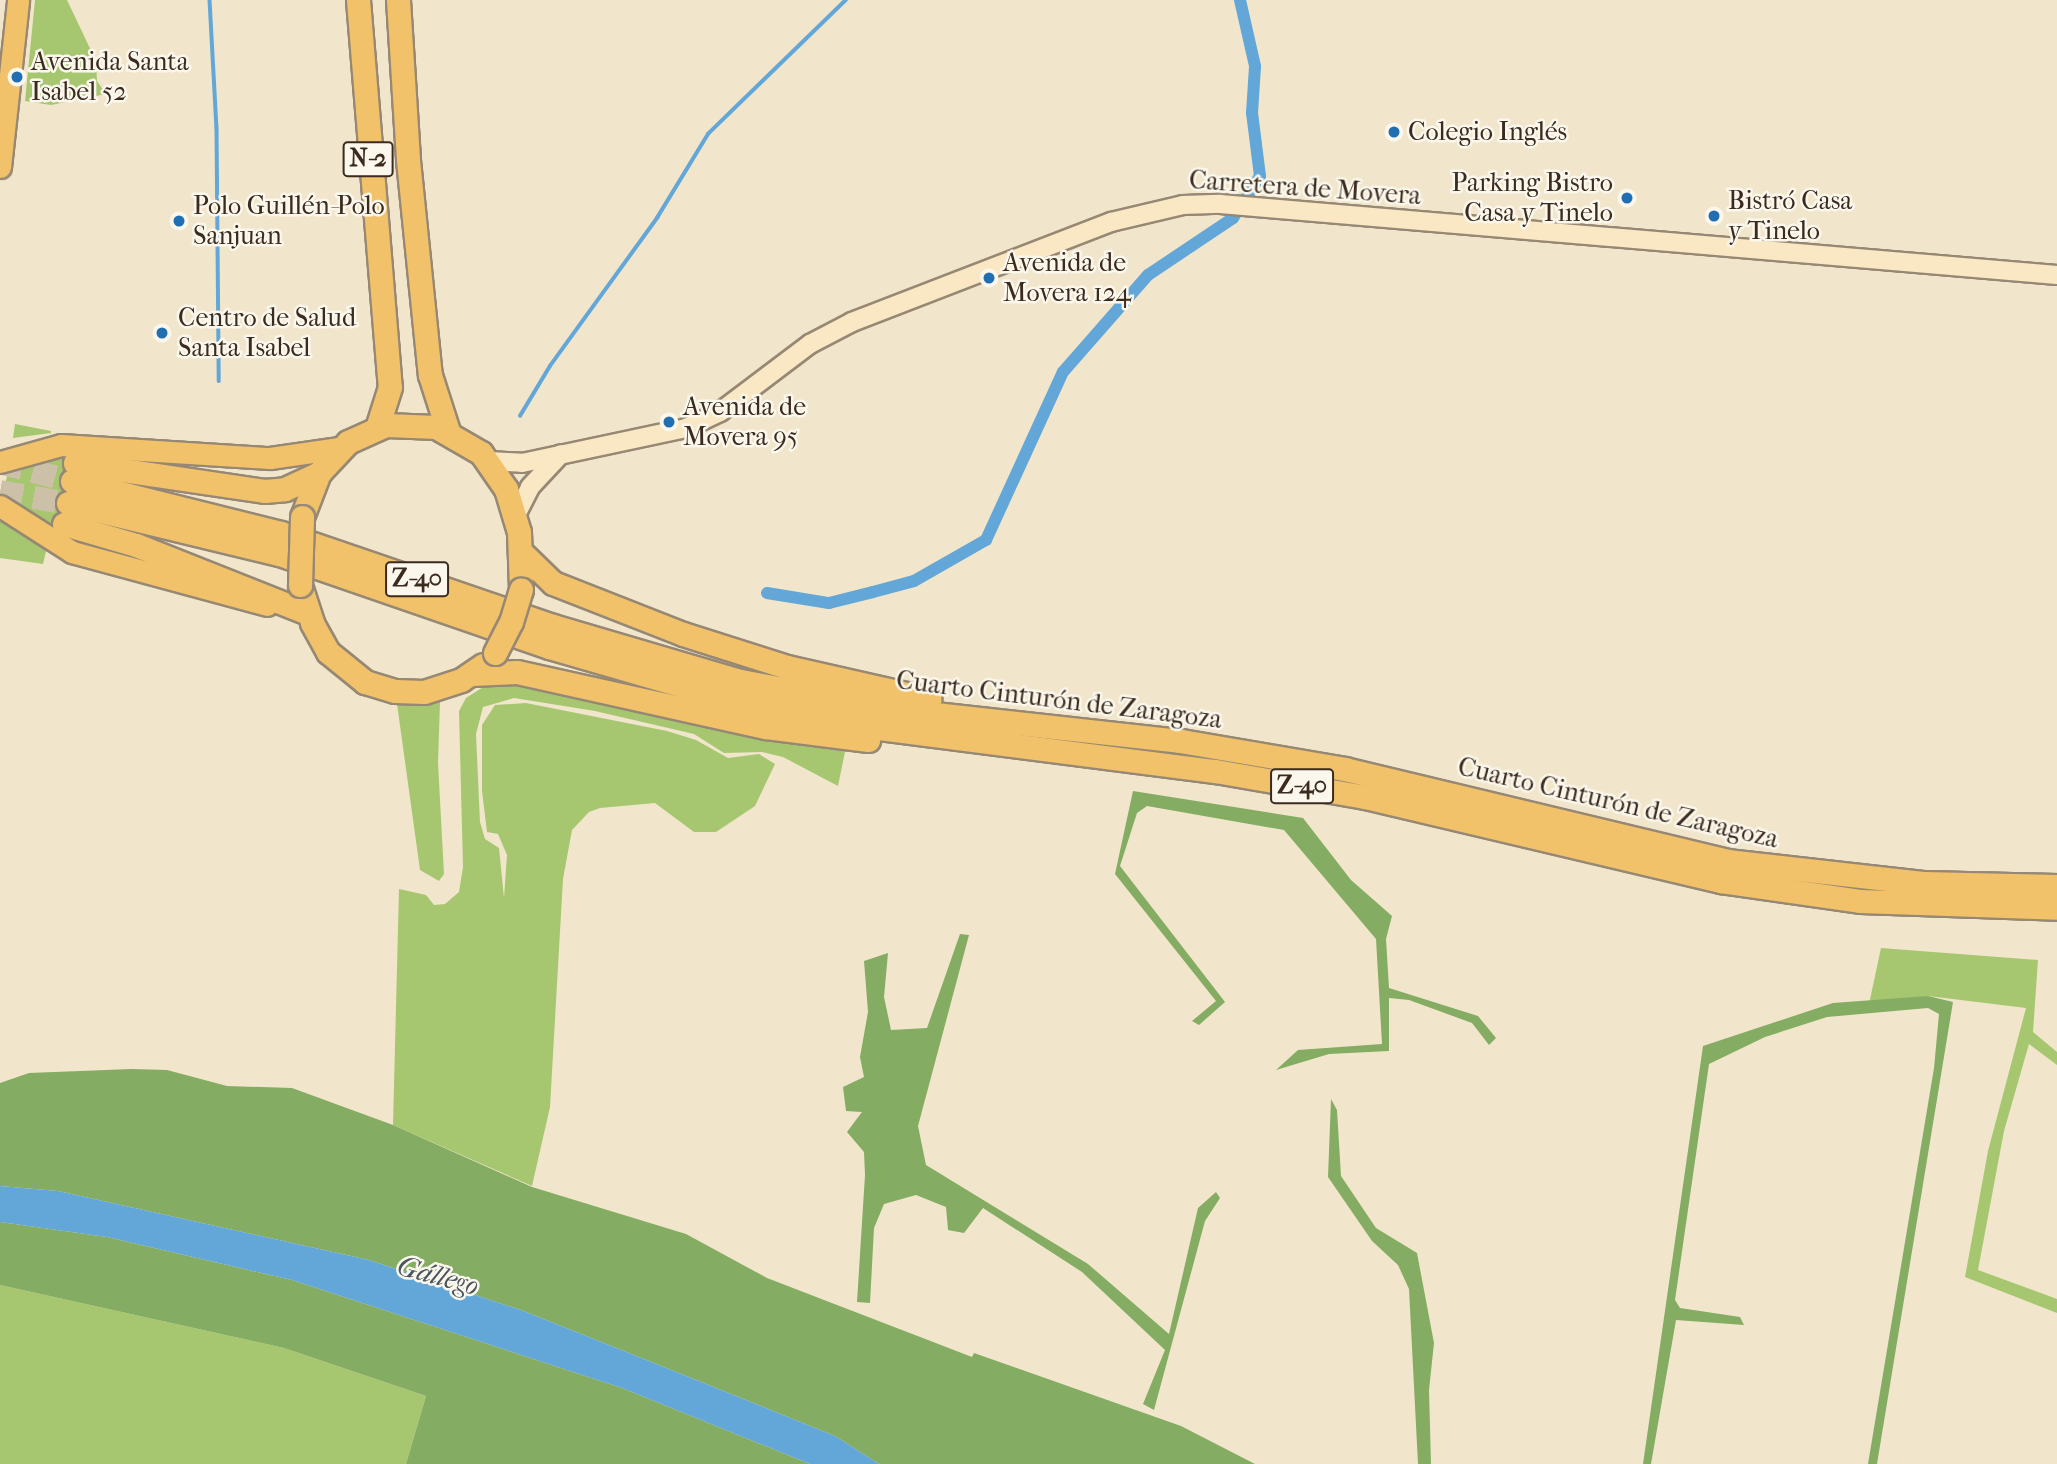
<!DOCTYPE html>
<html>
<head>
<meta charset="utf-8">
<style>
	body { margin:0 }
	#map { position:relative; width:2057px; height:1464px; overflow:hidden; background:#f1e6cb; font-family:"IM FELL French Canon",serif }
	div>[style] { position:absolute }
	.green>* { inset:0; background:#a6c770 }
	.forest>* { inset:0; background:#84ac62 }
	.water>* { inset:0; background:#63a7d8 }
	.stream>* { height:3.5px; margin:-1.75px; padding:0 1.75px; transform-origin:1.75px; border-radius:1.75px; background:#63a7d8 }
	.canal>* { height:12px; margin:-6px; padding:0 6px; transform-origin:6px; border-radius:6px; background:#63a7d8 }
	.highway-tunnel>* { height:23px; margin-top:-11.5px; transform-origin:0; background:repeating-linear-gradient(90deg,#cdc0a8 0 23px,transparent 0 34px) }
	.roads { filter:drop-shadow(2px 0 #968874) drop-shadow(-2px 0 #968874) drop-shadow(0 2px #968874) drop-shadow(0 -2px #968874) }
	.secondary>* { height:18px; margin:-9px; padding:0 9px; transform-origin:9px; border-radius:9px; background:#fae7c3 }
	.primary>* { height:21px; margin:-10.5px; padding:0 10.5px; transform-origin:10.5px; border-radius:10.5px; background:#f2c26a }
	.highway>* { height:23px; margin:-11.5px; padding:0 11.5px; transform-origin:11.5px; border-radius:11.5px; background:#f2c26a }
	.bridges { filter:drop-shadow(2px 0 #968874) drop-shadow(-2px 0 #968874) drop-shadow(0 2px #968874) drop-shadow(0 -2px #968874) }
	.highway-bridge>* { height:23px; margin:-11.5px; padding:0 11.5px; transform-origin:11.5px; border-radius:11.5px; background:#f2c26a }
	.dots>* { width:19px; height:19px; translate:-50% -50%; box-sizing:border-box; border:4px solid #fbf7ec; border-radius:50% }
	span { translate:-50% -50%; white-space:nowrap; text-align:center; line-height:1.15; -webkit-text-stroke:5px #fbf7ec; paint-order:stroke }
	.shield-label span { padding:2px 5px; background:#fbf7ec; border:2px solid; border-radius:5px; -webkit-text-stroke-width:0 }
	.shield-label { font-size:24px; color:#3b2a1e; font-weight:700 }
	.poi-label { font-size:26px; color:#3b2a1e }
	.left { translate:0 -50%; text-align:left }
	.right { translate:-100% -50%; text-align:right }
	.street-label { font-size:26px; color:#3b2a1e }
	.water-label { font-size:28px; color:#49565f; font-style:italic }
</style>
</head>
<body>
<div id="map">
	<div class="green">
		<div style="clip-path:polygon(35px 0,67px 0,96px 61px,97px 81px,106px 94px,51px 105px,25px 101px)"></div>
		<div style="clip-path:polygon(15px 424px,51px 431px,51px 433px,13px 438px)"></div>
		<div style="clip-path:polygon(52px 455px,77px 455px,62px 533px,3px 494px,9px 467px)"></div>
		<div style="clip-path:polygon(0 514px,47px 547px,43px 564px,0 558px)"></div>
		<div style="clip-path:polygon(505px 680px,653px 716px,846px 747px,838px 786px,783px 757px,762px 752px,724px 753px,694px 734px,595px 711px,514px 698px,483px 707px,476px 734px,480px 822px,485px 839px,499px 848px,504px 898px,507px 855px,498px 834px,487px 832px,482px 791px,482px 725px,495px 705px,526px 703px,667px 731px,696px 740px,728px 758px,759px 754px,775px 764px,755px 806px,716px 832px,694px 832px,655px 803px,600px 808px,589px 812px,572px 830px,563px 879px,550px 1107px,532px 1186px,393px 1125px,399px 889px,426px 895px,434px 905px,445px 904px,459px 892px,463px 867px,459px 711px,466px 698px,491px 682px)"></div>
		<div style="clip-path:polygon(440px 702px,438px 763px,444px 874px,439px 881px,420px 870px,397px 704px)"></div>
		<div style="clip-path:polygon(1881px 948px,2038px 960px,2033px 1032px,2057px 1052px,2057px 1065px,2029px 1044px,2004px 1131px,1978px 1270px,2057px 1299px,2057px 1313px,1965px 1277px,1988px 1151px,2026px 1008px,1928px 996px,1869px 1004px)"></div>
		<div style="clip-path:polygon(0 1285px,284px 1348px,426px 1396px,406px 1464px,0 1464px)"></div>
	</div>
	<div class="forest">
		<div style="clip-path:polygon(1133px 791px,1303px 818px,1351px 880px,1392px 916px,1386px 939px,1389px 988px,1478px 1016px,1496px 1038px,1489px 1045px,1472px 1023px,1409px 1000px,1389px 998px,1389px 1051px,1329px 1054px,1276px 1070px,1298px 1050px,1382px 1044px,1376px 939px,1284px 830px,1147px 806px,1137px 813px,1120px 866px,1225px 1002px,1199px 1025px,1192px 1021px,1216px 1001px,1115px 874px)"></div>
		<div style="clip-path:polygon(960px 934px,969px 935px,918px 1126px,926px 1165px,1088px 1264px,1169px 1334px,1198px 1208px,1216px 1192px,1220px 1198px,1205px 1221px,1154px 1410px,1143px 1404px,1165px 1350px,1082px 1272px,983px 1208px,964px 1233px,948px 1230px,946px 1207px,916px 1195px,884px 1204px,874px 1228px,870px 1303px,857px 1302px,865px 1175px,864px 1152px,847px 1132px,862px 1112px,846px 1111px,843px 1087px,864px 1077px,860px 1057px,868px 1012px,864px 961px,888px 953px,884px 997px,891px 1030px,927px 1028px)"></div>
		<div style="clip-path:polygon(1928px 996px,1953px 1002px,1877px 1464px,1868px 1464px,1934px 1068px,1939px 1014px,1928px 1008px,1827px 1017px,1765px 1037px,1709px 1064px,1675px 1300px,1680px 1308px,1740px 1317px,1744px 1325px,1676px 1320px,1651px 1464px,1643px 1464px,1703px 1046px,1833px 1003px)"></div>
		<div style="clip-path:polygon(131px 1069px,167px 1070px,227px 1086px,292px 1088px,393px 1125px,532px 1187px,686px 1234px,767px 1278px,972px 1357px,974px 1353px,1181px 1426px,1255px 1464px,879px 1464px,835px 1436px,649px 1361px,521px 1310px,369px 1260px,58px 1191px,0 1186px,0 1083px,29px 1073px)"></div>
		<div style="clip-path:polygon(1331px 1099px,1337px 1110px,1341px 1176px,1376px 1228px,1417px 1253px,1434px 1343px,1429px 1390px,1431px 1464px,1418px 1464px,1409px 1289px,1398px 1265px,1372px 1241px,1328px 1177px)"></div>
		<div style="clip-path:polygon(0 1222px,107px 1237px,292px 1280px,622px 1388px,810px 1464px,406px 1464px,426px 1396px,284px 1348px,0 1285px)"></div>
	</div>
	<div class="water">
		<div style="clip-path:polygon(0 1186px,58px 1191px,369px 1260px,521px 1310px,649px 1361px,835px 1436px,879px 1464px,810px 1464px,622px 1388px,292px 1280px,107px 1237px,0 1222px)"></div>
	</div>
	<div class="stream">
		<div style="left:210px;top:0;width:128px;rotate:86.9deg"></div>
		<div style="left:217px;top:128px;width:253px;rotate:89.5deg"></div>
		<div style="left:520px;top:416px;width:58px;rotate:-59deg"></div>
		<div style="left:550px;top:366px;width:183px;rotate:-54.1deg"></div>
		<div style="left:657px;top:218px;width:98px;rotate:-58.7deg"></div>
		<div style="left:708px;top:134px;width:192px;rotate:-44.2deg"></div>
	</div>
	<div class="canal">
		<div style="left:767px;top:593px;width:63px;rotate:9.2deg"></div>
		<div style="left:829px;top:603px;width:45px;rotate:-14deg"></div>
		<div style="left:873px;top:592px;width:42px;rotate:-15deg"></div>
		<div style="left:914px;top:581px;width:83px;rotate:-29.7deg"></div>
		<div style="left:986px;top:540px;width:185px;rotate:-65.4deg"></div>
		<div style="left:1063px;top:372px;width:129px;rotate:-48.8deg"></div>
		<div style="left:1148px;top:275px;width:102px;rotate:-33.8deg"></div>
		<div style="left:1233px;top:218px;width:50px;rotate:-57.3deg"></div>
		<div style="left:1260px;top:176px;width:64px;rotate:-97.2deg"></div>
		<div style="left:1252px;top:113px;width:47px;rotate:-86.3deg"></div>
		<div style="left:1255px;top:66px;width:68px;rotate:-102.8deg"></div>
	</div>
	<div class="highway-tunnel">
		<div style="left:0;top:462px;width:74px;rotate:14.8deg"></div>
		<div style="left:0;top:491px;width:69px;rotate:10deg"></div>
	</div>
	<div class="roads">
		<div class="secondary">
			<div style="left:488px;top:461px;width:34px;rotate:3deg"></div>
			<div style="left:522px;top:463px;width:168px;rotate:-12deg"></div>
			<div style="left:686px;top:428px;width:38px;rotate:-25deg"></div>
			<div style="left:720px;top:412px;width:113px;rotate:-37.1deg"></div>
			<div style="left:810px;top:344px;width:47px;rotate:-27.6deg"></div>
			<div style="left:852px;top:322px;width:278px;rotate:-21.1deg"></div>
			<div style="left:1111px;top:222px;width:74px;rotate:-13.3deg"></div>
			<div style="left:1183px;top:205px;width:37px;rotate:-2deg"></div>
			<div style="left:1220px;top:204px;width:840px;rotate:4.85deg"></div>
			<div style="left:516px;top:515px;width:31px;rotate:-63deg"></div>
			<div style="left:530px;top:487px;width:45px;rotate:-46.8deg"></div>
		</div>
		<div class="primary">
			<div style="left:0;top:167px;width:168px;rotate:-83.8deg"></div>
			<div style="left:0;top:462px;width:63px;rotate:-15.6deg"></div>
			<div style="left:61px;top:445px;width:209px;rotate:3.6deg"></div>
			<div style="left:270px;top:458px;width:70px;rotate:-8.2deg"></div>
			<div style="left:0;top:506px;width:85px;rotate:32.6deg"></div>
			<div style="left:72px;top:552px;width:202px;rotate:15.2deg"></div>
		</div>
		<div class="highway">
			<div style="left:358px;top:0;width:388px;rotate:85.3deg"></div>
			<div style="left:390px;top:387px;width:43px;rotate:107.6deg"></div>
			<div style="left:398px;top:0;width:160px;rotate:86.4deg"></div>
			<div style="left:408px;top:160px;width:216px;rotate:84.2deg"></div>
			<div style="left:430px;top:375px;width:59px;rotate:72.2deg"></div>
			<div style="left:75px;top:463px;width:191px;rotate:8.4deg"></div>
			<div style="left:264px;top:491px;width:21px;rotate:-5deg"></div>
			<div style="left:285px;top:489px;width:38px;rotate:-25deg"></div>
			<div style="left:72px;top:481px;width:215px;rotate:14deg"></div>
			<div style="left:281px;top:533px;width:287px;rotate:18.9deg"></div>
			<div style="left:553px;top:626px;width:195px;rotate:16.4deg"></div>
			<div style="left:740px;top:681px;width:153px;rotate:10.6deg"></div>
			<div style="left:890px;top:709px;width:293px;rotate:6.3deg"></div>
			<div style="left:1181px;top:741px;width:166px;rotate:9.7deg"></div>
			<div style="left:1345px;top:769px;width:393px;rotate:13.5deg"></div>
			<div style="left:1727px;top:861px;width:197px;rotate:6.4deg"></div>
			<div style="left:1923px;top:883px;width:134px;rotate:1.3deg"></div>
			<div style="left:68px;top:503px;width:217px;rotate:13.6deg"></div>
			<div style="left:279px;top:554px;width:286px;rotate:19deg"></div>
			<div style="left:549px;top:647px;width:187px;rotate:16.1deg"></div>
			<div style="left:729px;top:699px;width:145px;rotate:11.2deg"></div>
			<div style="left:871px;top:727px;width:347px;rotate:7.3deg"></div>
			<div style="left:1215px;top:771px;width:152px;rotate:9.8deg"></div>
			<div style="left:1365px;top:797px;width:366px;rotate:13.3deg"></div>
			<div style="left:1721px;top:881px;width:140px;rotate:8.2deg"></div>
			<div style="left:1860px;top:901px;width:197px;rotate:2deg"></div>
			<div style="left:302px;top:517px;width:47px;rotate:-68.9deg"></div>
			<div style="left:319px;top:473px;width:42px;rotate:-46.9deg"></div>
			<div style="left:348px;top:442px;width:42px;rotate:-24.1deg"></div>
			<div style="left:386px;top:425px;width:50px;rotate:2.3deg"></div>
			<div style="left:436px;top:427px;width:52px;rotate:30deg"></div>
			<div style="left:481px;top:453px;width:44px;rotate:55.2deg"></div>
			<div style="left:506px;top:489px;width:45px;rotate:73.2deg"></div>
			<div style="left:519px;top:532px;width:58px;rotate:88deg"></div>
			<div style="left:64px;top:524px;width:75px;rotate:16.3deg"></div>
			<div style="left:136px;top:545px;width:185px;rotate:21.6deg"></div>
			<div style="left:522px;top:553px;width:43px;rotate:44.1deg"></div>
			<div style="left:553px;top:583px;width:140px;rotate:21.4deg"></div>
			<div style="left:683px;top:634px;width:109px;rotate:17.6deg"></div>
			<div style="left:787px;top:667px;width:146px;rotate:12.7deg"></div>
			<div style="left:300px;top:585px;width:40px;rotate:72deg"></div>
			<div style="left:312px;top:623px;width:33px;rotate:61deg"></div>
			<div style="left:328px;top:652px;width:48px;rotate:39deg"></div>
			<div style="left:365px;top:682px;width:31px;rotate:17deg"></div>
			<div style="left:395px;top:691px;width:29px;rotate:2deg"></div>
			<div style="left:424px;top:692px;width:39px;rotate:-18deg"></div>
			<div style="left:461px;top:680px;width:27px;rotate:-34deg"></div>
			<div style="left:472px;top:674px;width:45px;rotate:-2.5deg"></div>
			<div style="left:517px;top:672px;width:255px;rotate:12.5deg"></div>
			<div style="left:766px;top:727px;width:103px;rotate:7.3deg"></div>
		</div>
	</div>
	<div class="bridges">
		<div class="highway-bridge">
			<div style="left:300px;top:585px;width:68px;rotate:-88.3deg"></div>
			<div style="left:495px;top:653px;width:35px;rotate:-63deg"></div>
			<div style="left:511px;top:622px;width:34px;rotate:-73deg"></div>
		</div>
	</div>
	<div class="dots">
		<div style="left:17px;top:77px;background:#1f6fb2"></div>
		<div style="left:1394px;top:132px;background:#1f6fb2"></div>
		<div style="left:1627px;top:198px;background:#1f6fb2"></div>
		<div style="left:1714px;top:216px;background:#1f6fb2"></div>
		<div style="left:179px;top:221px;background:#1f6fb2"></div>
		<div style="left:989px;top:278px;background:#1f6fb2"></div>
		<div style="left:162px;top:333px;background:#1f6fb2"></div>
		<div style="left:669px;top:422px;background:#1f6fb2"></div>
	</div>
	<div class="shield-label">
		<span style="left:368px;top:159px">N-2</span>
		<span style="left:417px;top:579px">Z-40</span>
		<span style="left:1302px;top:786px">Z-40</span>
	</div>
	<div class="poi-label">
		<span class="left" style="left:31px;top:77px">Avenida Santa<br>Isabel 52</span>
		<span class="left" style="left:1408px;top:132px">Colegio Inglés</span>
		<span class="right" style="left:1613px;top:198px">Parking Bistro<br>Casa y Tinelo</span>
		<span class="left" style="left:1728px;top:216px">Bistró Casa<br>y Tinelo</span>
		<span class="left" style="left:193px;top:221px">Polo Guillén-Polo<br>Sanjuan</span>
		<span class="left" style="left:1003px;top:278px">Avenida de<br>Movera 124</span>
		<span class="left" style="left:178px;top:333px">Centro de Salud<br>Santa Isabel</span>
		<span class="left" style="left:683px;top:422px">Avenida de<br>Movera 95</span>
	</div>
	<div class="street-label">
		<span style="left:1305px;top:188px;rotate:4deg">Carretera de Movera</span>
		<span style="left:1059px;top:700px;rotate:7deg">Cuarto Cinturón de Zaragoza</span>
		<span style="left:1618px;top:803px;rotate:13deg">Cuarto Cinturón de Zaragoza</span>
	</div>
	<div class="water-label">
		<span style="left:438px;top:1276px;rotate:15deg">Gállego</span>
	</div>
</div>
</body>
</html>
